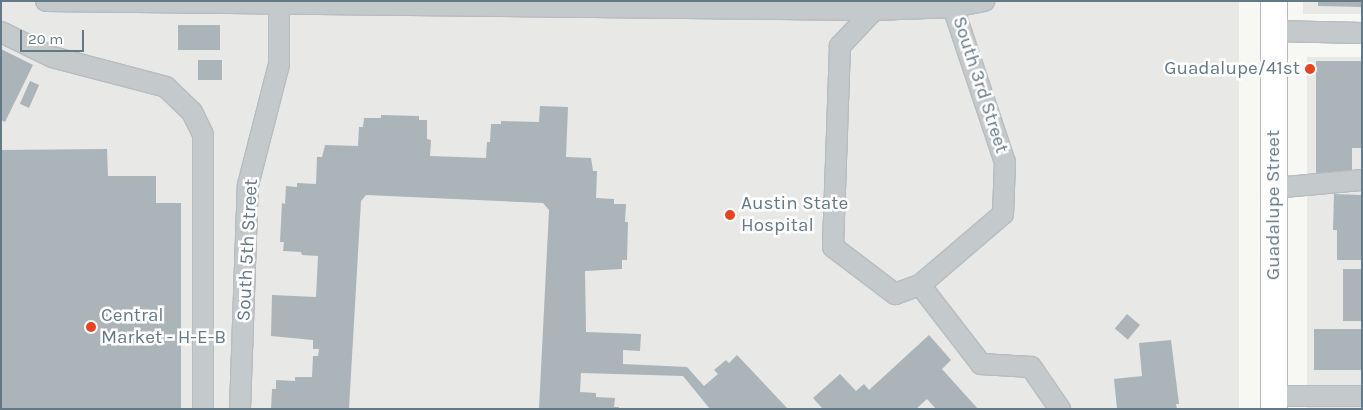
<!DOCTYPE html>
<html>
<head>
<meta charset="utf-8">
<style>
	body { margin:0 }
	#map { position:relative; width:1363px; height:410px; overflow:hidden; background:#f7f7f3; font-family:Karla,sans-serif }
	div>[style] { position:absolute }
	.built>* { inset:0; background:#e8e8e7; transform-origin:0 0 }
	.building>* { inset:0; background:#aab4b9; transform-origin:0 0 }
	.roads { filter:drop-shadow(1px 0 #b7bcbf) drop-shadow(-1px 0 #b7bcbf) drop-shadow(0 1px #b7bcbf) drop-shadow(0 -1px #b7bcbf) }
	.minor>* { height:20px; margin:-10px; padding:0 10px; transform-origin:10px; border-radius:10px; background:#c4c9cb }
	.major>* { height:26px; margin:-13px; padding:0 13px; transform-origin:13px; border-radius:13px; background:#fff }
	.dots>* { width:14px; height:14px; translate:-50% -50%; box-sizing:border-box; border:2px solid #fff; border-radius:50% }
	span { translate:-50% -50%; white-space:nowrap; text-align:center; line-height:1.15; -webkit-text-stroke:5px #fff; paint-order:stroke }
	.poi-label { font-size:19px; color:#647986 }
	.right { translate:-100% -50%; text-align:right }
	.left { translate:0 -50%; text-align:left }
	.street-label { font-size:19px; color:#647986 }
	.frame { position:absolute; inset:0; border:2px solid #647986; pointer-events:none }
	.scale { position:absolute; left:20px; top:30px; width:64px; height:22px; box-sizing:border-box; border:2px solid #647986; border-top:0; padding-left:6px; font-size:15px; line-height:18px; white-space:nowrap; color:#647986; -webkit-text-stroke:4px #fff; paint-order:stroke }
</style>
</head>
<body>
<div id="map">
	<div class="built">
		<div style="left:1px;top:1px;width:1238px;height:408px"></div>
		<div style="left:1303px;top:1px;width:59px;height:13px"></div>
		<div style="left:1362px;top:57px;width:352px;height:55px;rotate:90deg"></div>
	</div>
	<div class="building">
		<div style="clip-path:polygon(1318px 1px,1362px 1px,1362px 7px,1318px 6px)"></div>
		<div style="left:220px;top:25px;width:25px;height:42px;rotate:90deg"></div>
		<div style="clip-path:polygon(1px 49px,33px 65px,5px 122px,1px 120px)"></div>
		<div style="left:198px;top:60px;width:24px;height:20px"></div>
		<div style="clip-path:polygon(1316px 61px,1362px 61px,1362px 148px,1352px 148px,1352px 177px,1316px 176px)"></div>
		<div style="left:30px;top:81px;width:10px;height:25px;rotate:24deg"></div>
		<div style="clip-path:polygon(540px 106px,568px 107px,566px 157px,591px 158px,593px 171px,597px 171px,596px 198px,614px 199px,614px 204px,626px 204px,625px 222px,628px 222px,627px 260px,622px 260px,622px 269px,585px 271px,586px 332px,641px 334px,640px 351px,623px 350px,623px 364px,687px 367px,704px 386px,718px 374px,714px 370px,726px 360px,729px 363px,737px 355px,788px 409px,710px 409px,683px 376px,581px 373px,580px 392px,596px 393px,596px 397px,615px 398px,614px 407px,619px 407px,619px 409px,539px 409px,549px 210px,543px 203px,366px 195px,361px 201px,349px 409px,271px 409px,272px 389px,276px 389px,276px 380px,295px 381px,295px 377px,312px 377px,313px 356px,318px 356px,319px 349px,313px 349px,313px 340px,271px 336px,272px 295px,316px 297px,318px 256px,302px 255px,301px 252px,283px 251px,284px 242px,280px 242px,282px 203px,285px 204px,286px 186px,297px 187px,297px 183px,316px 184px,317px 157px,322px 157px,325px 145px,358px 146px,359px 127px,363px 127px,364px 118px,381px 118px,381px 115px,419px 116px,419px 120px,427px 120px,427px 139px,431px 140px,430px 156px,486px 158px,487px 142px,490px 142px,491px 124px,501px 124px,501px 121px,539px 122px)"></div>
		<div style="clip-path:polygon(107px 149px,108px 176px,156px 176px,156px 203px,181px 203px,181px 409px,1px 409px,1px 150px)"></div>
		<div style="clip-path:polygon(1334px 194px,1362px 195px,1362px 260px,1337px 260px,1337px 230px,1333px 230px)"></div>
		<div style="left:1343px;top:269px;width:19px;height:52px"></div>
		<div style="left:1127px;top:314px;width:17px;height:19px;rotate:40deg"></div>
		<div style="left:1314px;top:329px;width:48px;height:41px"></div>
		<div style="clip-path:polygon(929px 335px,951px 360px,942px 369px,978px 409px,936px 409px,927px 399px,916px 409px,823px 409px,813px 398px,840px 374px,856px 391px,864px 384px,869px 390px)"></div>
		<div style="clip-path:polygon(1171px 340px,1179px 404px,1176px 404px,1177px 409px,1117px 409px,1114px 379px,1142px 376px,1139px 343px)"></div>
	</div>
	<div class="roads">
		<div class="minor">
			<div style="left:46px;top:1px;width:828px;rotate:0.62deg"></div>
			<div style="left:874px;top:10px;width:79px;rotate:-2.2deg"></div>
			<div style="left:953px;top:7px;width:32px;rotate:-11deg"></div>
			<div style="left:953px;top:7px;width:163px;rotate:71.5deg"></div>
			<div style="left:1005px;top:162px;width:52px;rotate:92.2deg"></div>
			<div style="left:1003px;top:214px;width:109px;rotate:139.5deg"></div>
			<div style="left:920px;top:285px;width:100px;rotate:52.3deg"></div>
			<div style="left:981px;top:364px;width:50px;rotate:3.4deg"></div>
			<div style="left:1031px;top:367px;width:51px;rotate:55.4deg"></div>
			<div style="left:874px;top:10px;width:50px;rotate:133.4deg"></div>
			<div style="left:840px;top:46px;width:201px;rotate:92deg"></div>
			<div style="left:833px;top:247px;width:78px;rotate:37.2deg"></div>
			<div style="left:895px;top:294px;width:27px;rotate:-20deg"></div>
			<div style="left:1274px;top:31px;width:88px;rotate:1.3deg"></div>
			<div style="left:1px;top:32px;width:57px;rotate:26.1deg"></div>
			<div style="left:52px;top:57px;width:118px;rotate:14.7deg"></div>
			<div style="left:166px;top:87px;width:36px;rotate:44deg"></div>
			<div style="left:192px;top:112px;width:25px;rotate:64deg"></div>
			<div style="left:203px;top:135px;width:274px;rotate:90deg"></div>
			<div style="left:1274px;top:188px;width:88px;rotate:-5.2deg"></div>
			<div style="left:1274px;top:396px;width:88px"></div>
			<div style="left:240px;top:409px;width:224px;rotate:-88deg"></div>
			<div style="left:248px;top:185px;width:125px;rotate:-75.6deg"></div>
			<div style="left:279px;top:64px;width:60px;rotate:-90deg"></div>
		</div>
		<div class="major">
			<div style="left:1274px;top:409px;width:408px;rotate:-90deg"></div>
		</div>
	</div>
	<div class="dots">
		<div style="left:1310px;top:69px;background:#eb421f"></div>
		<div style="left:730px;top:215px;background:#eb421f"></div>
		<div style="left:91px;top:327px;background:#eb421f"></div>
	</div>
	<div class="poi-label">
		<span class="right" style="left:1300px;top:69px">Guadalupe/41st</span>
		<span class="left" style="left:741px;top:215px">Austin State<br>Hospital</span>
		<span class="left" style="left:101px;top:327px">Central<br>Market - H-E-B</span>
	</div>
	<div class="street-label">
		<span style="left:980px;top:85px;rotate:72deg">South 3rd Street</span>
		<span style="left:1274px;top:205px;rotate:-90deg">Guadalupe Street</span>
		<span style="left:248px;top:250px;rotate:-87deg">South 5th Street</span>
	</div>
	<div class="frame"></div>
	<div class="scale">20 m</div>
</div>
</body>
</html>
